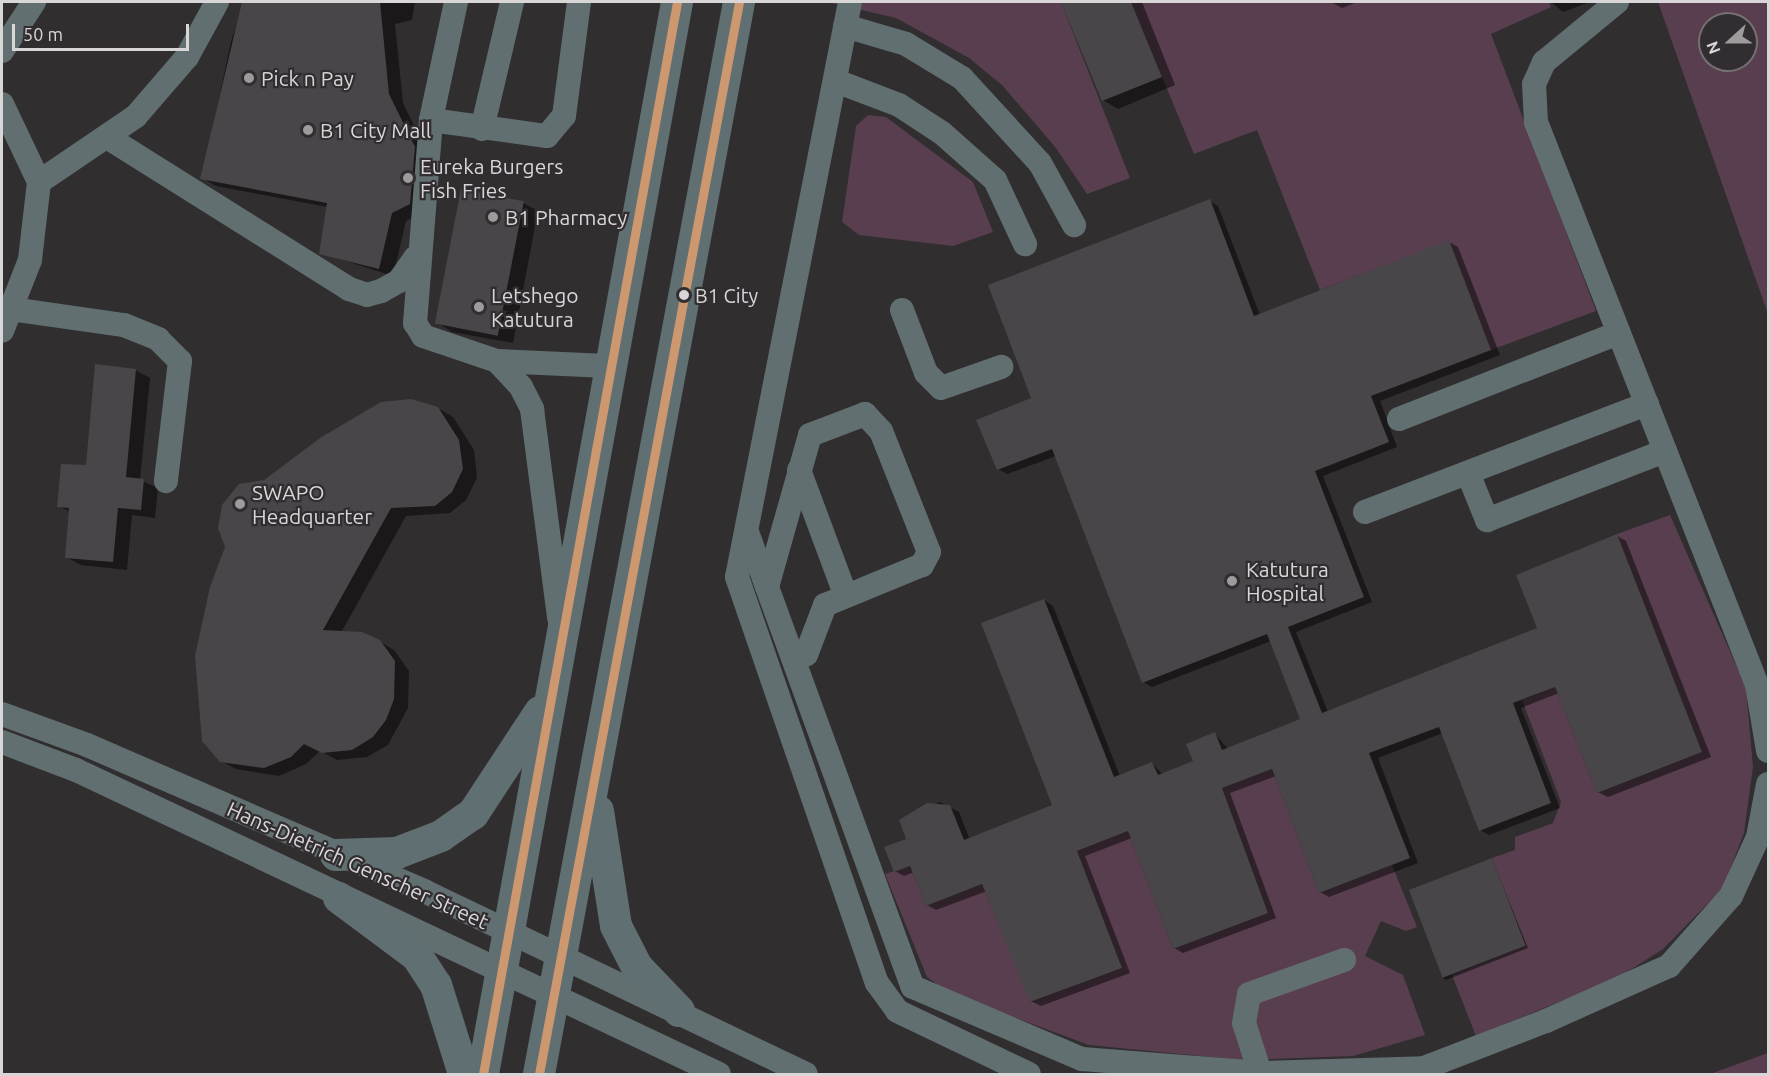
<!DOCTYPE html>
<html>
<head>
<meta charset="utf-8">
<style>
	body { margin:0 }
	#map { position:relative; width:1770px; height:1076px; overflow:hidden; background:#312e30; font-family:Ubuntu,sans-serif }
	div>[style] { position:absolute }
	.green>* { inset:0; background:#583e4e }
	.shadow>* { inset:0; background:#0007 }
	.building>* { inset:0; background:#484648; transform-origin:0 0 }
	.minor>* { height:24px; margin:-12px; padding:0 12px; transform-origin:12px; border-radius:12px; background:#616f70 }
	.major>* { height:32px; margin:-16px; padding:0 16px; transform-origin:16px; border-radius:16px; background:#606f71 }
	.bus-1>* { height:9px; margin:-4.5px; padding:0 4.5px; transform-origin:4.5px; border-radius:4.5px; background:#cd976f }
	.dots>* { width:16px; height:16px; translate:-50% -50%; box-sizing:border-box; border:3px solid #322d30; border-radius:50% }
	span { translate:-50% -50%; white-space:nowrap; text-align:center; line-height:1.15; -webkit-text-stroke:4.5px #322d30; paint-order:stroke }
	.bus-label { font-size:20px; color:#d9d6d8 }
	.left { translate:0 -50%; text-align:left }
	.poi-label { font-size:21px; color:#d9d6d8 }
	.street-label { font-size:21px; color:#d9d6d8 }
	.frame { position:absolute; inset:0; border:3px solid #d9d6d8; pointer-events:none }
	.north { position:absolute; left:1698px; top:12px; width:60px; height:60px; box-sizing:border-box; background:#322d30; border:2px solid #757173; border-radius:50%; rotate:249deg; font-size:16px; font-weight:700; line-height:24px; text-align:center; color:#d9d6d8 }
	.north::after { content:''; display:block; margin:auto; width:21px; height:27px; background:#9e9b9d; clip-path:polygon(50% 0,100% 100%,50% 72%,0 100%) }
	.scale { position:absolute; left:12px; top:24px; width:177px; height:27px; box-sizing:border-box; border:3px solid #d9d6d8; border-top:0; padding-left:8px; font-size:18px; line-height:21px; white-space:nowrap; color:#d9d6d8; -webkit-text-stroke:4px #322d30; paint-order:stroke }
</style>
</head>
<body>
<div id="map">
	<div class="green">
		<div style="clip-path:polygon(827px 2px,1061px 2px,1130px 178px,1087px 194px,1056px 148px,1002px 85px,969px 58px,896px 18px)"></div>
		<div style="clip-path:polygon(1131px 2px,1549px 2px,1551px 7px,1491px 34px,1596px 311px,1491px 350px,1449px 241px,1320px 290px,1257px 130px,1194px 154px)"></div>
		<div style="clip-path:polygon(evenodd,1658px 2px,1768px 2px,1768px 314px,1658px 2px,1710px 24px,1746px 24px,1746px 60px,1710px 60px,1710px 24px)"></div>
		<div style="clip-path:polygon(868px 115px,886px 117px,973px 182px,993px 232px,953px 246px,859px 235px,842px 222px,856px 126px)"></div>
		<div style="clip-path:polygon(1670px 515px,1746px 688px,1753px 767px,1744px 833px,1723px 888px,1663px 949px,1619px 977px,1476px 1036px,1452px 975px,1526px 946px,1492px 858px,1515px 850px,1515px 837px,1553px 823px,1561px 802px,1522px 700px,1555px 687px,1597px 793px,1702px 752px,1617px 534px)"></div>
		<div style="clip-path:polygon(1272px 769px,1319px 893px,1392px 865px,1417px 927px,1406px 931px,1381px 921px,1365px 956px,1403px 975px,1425px 1035px,1353px 1056px,1241px 1060px,1089px 1045px,949px 993px,927px 977px,885px 874px,910px 866px,926px 906px,982px 884px,1031px 1002px,1122px 968px,1077px 851px,1128px 831px,1173px 949px,1268px 913px,1222px 788px)"></div>
		<div style="clip-path:polygon(1768px 1053px,1768px 1074px,1710px 1074px)"></div>
	</div>
	<div class="shadow">
		<div style="clip-path:polygon(245px 2px,415px 2px,412px 20px,395px 24px,403px 103px,429px 156px,424px 212px,406px 221px,393px 276px,321px 253px,327px 207px,216px 186px,202px 178px,231px 41px)"></div>
		<div style="clip-path:polygon(1063px 2px,1142px 2px,1175px 85px,1118px 109px,1103px 100px)"></div>
		<div style="clip-path:polygon(1331px 2px,1357px 2px,1342px 8px)"></div>
		<div style="clip-path:polygon(1551px 2px,1590px 2px,1563px 12px)"></div>
		<div style="clip-path:polygon(1209px 201px,1218px 206px,1260px 315px,1449px 242px,1458px 247px,1500px 355px,1380px 401px,1397px 447px,1323px 476px,1372px 602px,1296px 632px,1328px 712px,1539px 629px,1617px 536px,1626px 541px,1711px 757px,1608px 797px,1598px 792px,1559px 693px,1521px 708px,1560px 808px,1489px 835px,1480px 830px,1443px 733px,1378px 758px,1418px 863px,1329px 897px,1320px 892px,1276px 776px,1230px 793px,1276px 918px,1183px 953px,1174px 948px,1132px 838px,1085px 856px,1130px 973px,1041px 1006px,1031px 1001px,987px 891px,936px 910px,927px 905px,914px 872px,904px 876px,895px 871px,908px 840px,901px 820px,940px 802px,959px 812px,970px 840px,1054px 806px,1044px 600px,1053px 606px,1120px 776px,1152px 763px,1163px 775px,1195px 762px,1215px 734px,1228px 749px,1302px 720px,1271px 641px,1152px 687px,1143px 682px,1056px 456px,1007px 474px,998px 469px,1033px 399px)"></div>
		<div style="clip-path:polygon(523px 203px,538px 211px,513px 343px,452px 332px,438px 323px)"></div>
		<div style="clip-path:polygon(135px 370px,150px 378px,140px 480px,158px 488px,155px 518px,132px 515px,127px 570px,81px 565px,66px 557px,70px 512px,59px 506px,87px 467px)"></div>
		<div style="clip-path:polygon(438px 408px,453px 417px,474px 450px,477px 478px,466px 500px,450px 513px,406px 516px,341px 633px,379px 641px,394px 650px,409px 671px,408px 708px,388px 745px,367px 757px,337px 760px,320px 751px,306px 764px,279px 776px,236px 769px,221px 761px,265px 482px)"></div>
		<div style="clip-path:polygon(1492px 860px,1528px 948px,1446px 980px,1443px 978px)"></div>
	</div>
	<div class="building">
		<div style="clip-path:polygon(242px 2px,380px 2px,389px 94px,415px 147px,410px 204px,392px 213px,379px 269px,319px 254px,327px 203px,200px 179px)"></div>
		<div style="clip-path:polygon(1061px 2px,1131px 2px,1162px 77px,1102px 101px)"></div>
		<div style="left:461px;top:189px;width:64px;height:137px;rotate:11deg"></div>
		<div style="clip-path:polygon(1210px 199px,1254px 316px,1449px 240px,1491px 350px,1371px 396px,1389px 442px,1315px 471px,1364px 597px,1288px 627px,1322px 713px,1537px 628px,1516px 575px,1617px 534px,1702px 752px,1597px 793px,1555px 687px,1513px 703px,1551px 803px,1479px 831px,1439px 727px,1369px 753px,1410px 858px,1319px 893px,1272px 769px,1222px 788px,1268px 913px,1173px 949px,1128px 831px,1077px 851px,1122px 968px,1030px 1002px,982px 884px,926px 906px,910px 866px,894px 872px,884px 847px,906px 839px,899px 820px,927px 803px,950px 805px,964px 840px,1052px 805px,981px 623px,1044px 599px,1114px 777px,1152px 762px,1158px 775px,1193px 761px,1186px 744px,1215px 732px,1222px 750px,1300px 719px,1267px 634px,1142px 683px,1052px 449px,997px 470px,976px 420px,1031px 398px,988px 285px)"></div>
		<div style="clip-path:polygon(95px 364px,136px 369px,126px 477px,144px 479px,141px 510px,118px 508px,113px 562px,65px 558px,69px 508px,57px 507px,61px 464px,86px 465px)"></div>
		<div style="clip-path:polygon(411px 399px,438px 407px,459px 440px,463px 469px,452px 492px,435px 506px,391px 508px,323px 630px,362px 632px,380px 640px,395px 661px,394px 699px,386px 720px,373px 737px,352px 750px,322px 753px,304px 744px,291px 757px,264px 768px,220px 762px,202px 741px,195px 656px,210px 587px,225px 547px,218px 528px,222px 505px,239px 484px,264px 480px,320px 438px,381px 402px)"></div>
		<div style="left:1492px;top:858px;width:94px;height:89px;rotate:69deg"></div>
	</div>
	<div class="minor">
		<div style="left:456px;top:2px;width:121px;rotate:102deg"></div>
		<div style="left:431px;top:120px;width:204px;rotate:94.5deg"></div>
		<div style="left:415px;top:323px;width:15px;rotate:58deg"></div>
		<div style="left:423px;top:336px;width:78px;rotate:18.7deg"></div>
		<div style="left:497px;top:361px;width:110px;rotate:2.6deg"></div>
		<div style="left:850px;top:2px;width:586px;rotate:101.12deg"></div>
		<div style="left:737px;top:577px;width:429px;rotate:71deg"></div>
		<div style="left:877px;top:983px;width:34px;rotate:54deg"></div>
		<div style="left:897px;top:1011px;width:146px;rotate:25.5deg"></div>
		<div style="left:1617px;top:2px;width:94px;rotate:140.6deg"></div>
		<div style="left:1544px;top:62px;width:24px;rotate:114deg"></div>
		<div style="left:1534px;top:84px;width:38px;rotate:87deg"></div>
		<div style="left:1536px;top:122px;width:605px;rotate:68.57deg"></div>
		<div style="left:1757px;top:685px;width:67px;rotate:80.5deg"></div>
		<div style="left:845px;top:26px;width:64px;rotate:16.4deg"></div>
		<div style="left:906px;top:44px;width:66px;rotate:31.3deg"></div>
		<div style="left:962px;top:78px;width:115px;rotate:47.5deg"></div>
		<div style="left:1040px;top:163px;width:71px;rotate:61.3deg"></div>
		<div style="left:2px;top:51px;width:59px;rotate:-56.9deg"></div>
		<div style="left:836px;top:81px;width:67px;rotate:20.9deg"></div>
		<div style="left:899px;top:105px;width:51px;rotate:33.1deg"></div>
		<div style="left:942px;top:133px;width:71px;rotate:41.6deg"></div>
		<div style="left:995px;top:180px;width:71px;rotate:64.9deg"></div>
		<div style="left:2px;top:104px;width:86px;rotate:64.6deg"></div>
		<div style="left:39px;top:182px;width:79px;rotate:96.6deg"></div>
		<div style="left:30px;top:260px;width:76px;rotate:111.5deg"></div>
		<div style="left:431px;top:120px;width:117px;rotate:7.9deg"></div>
		<div style="left:547px;top:136px;width:26px;rotate:-50deg"></div>
		<div style="left:564px;top:116px;width:115px;rotate:-82.5deg"></div>
		<div style="left:482px;top:129px;width:130px;rotate:-76.7deg"></div>
		<div style="left:107px;top:137px;width:286px;rotate:32.1deg"></div>
		<div style="left:349px;top:289px;width:19px;rotate:18deg"></div>
		<div style="left:367px;top:295px;width:15px;rotate:-16deg"></div>
		<div style="left:381px;top:291px;width:21px;rotate:-29deg"></div>
		<div style="left:399px;top:281px;width:29px;rotate:-55deg"></div>
		<div style="left:39px;top:182px;width:117px;rotate:-34.2deg"></div>
		<div style="left:136px;top:116px;width:78px;rotate:-49.2deg"></div>
		<div style="left:187px;top:57px;width:63px;rotate:-61.4deg"></div>
		<div style="left:11px;top:309px;width:114px;rotate:8.1deg"></div>
		<div style="left:124px;top:325px;width:37px;rotate:22deg"></div>
		<div style="left:158px;top:339px;width:31px;rotate:45deg"></div>
		<div style="left:180px;top:361px;width:121px;rotate:96.7deg"></div>
		<div style="left:902px;top:310px;width:67px;rotate:69.1deg"></div>
		<div style="left:926px;top:373px;width:21px;rotate:45deg"></div>
		<div style="left:941px;top:388px;width:64px;rotate:-19.3deg"></div>
		<div style="left:497px;top:361px;width:35px;rotate:47deg"></div>
		<div style="left:521px;top:387px;width:25px;rotate:63deg"></div>
		<div style="left:532px;top:409px;width:211px;rotate:82.6deg"></div>
		<div style="left:1399px;top:419px;width:236px;rotate:-21.4deg"></div>
		<div style="left:799px;top:470px;width:132px;rotate:69.6deg"></div>
		<div style="left:1468px;top:473px;width:51px;rotate:68deg"></div>
		<div style="left:1487px;top:520px;width:191px;rotate:-21.2deg"></div>
		<div style="left:1365px;top:512px;width:302px;rotate:-21deg"></div>
		<div style="left:747px;top:532px;width:484px;rotate:70deg"></div>
		<div style="left:913px;top:987px;width:184px;rotate:23.1deg"></div>
		<div style="left:1082px;top:1059px;width:179px;rotate:4.5deg"></div>
		<div style="left:1260px;top:1073px;width:164px;rotate:-1.7deg"></div>
		<div style="left:1424px;top:1068px;width:131px;rotate:-21.1deg"></div>
		<div style="left:1546px;top:1021px;width:135px;rotate:-24.1deg"></div>
		<div style="left:1669px;top:966px;width:94px;rotate:-48.5deg"></div>
		<div style="left:1731px;top:896px;width:65px;rotate:-65.4deg"></div>
		<div style="left:1758px;top:837px;width:54px;rotate:-79.3deg"></div>
		<div style="left:767px;top:587px;width:158px;rotate:-74.2deg"></div>
		<div style="left:810px;top:435px;width:59px;rotate:-20.9deg"></div>
		<div style="left:865px;top:414px;width:23px;rotate:47deg"></div>
		<div style="left:881px;top:431px;width:130px;rotate:68.4deg"></div>
		<div style="left:929px;top:552px;width:15px;rotate:118deg"></div>
		<div style="left:922px;top:565px;width:105px;rotate:157.6deg"></div>
		<div style="left:825px;top:605px;width:53px;rotate:110.8deg"></div>
		<div style="left:2px;top:714px;width:90px;rotate:20deg"></div>
		<div style="left:87px;top:745px;width:369px;rotate:23.4deg"></div>
		<div style="left:426px;top:892px;width:421px;rotate:25.6deg"></div>
		<div style="left:2px;top:742px;width:79px;rotate:20.7deg"></div>
		<div style="left:76px;top:770px;width:711px;rotate:25.3deg"></div>
		<div style="left:1260px;top:1073px;width:52px;rotate:-107.7deg"></div>
		<div style="left:1244px;top:1023px;width:29px;rotate:-80deg"></div>
		<div style="left:1249px;top:994px;width:101px;rotate:-19.7deg"></div>
	</div>
	<div class="major">
		<div style="left:598px;top:811px;width:116px;rotate:81.1deg"></div>
		<div style="left:616px;top:926px;width:46px;rotate:62.9deg"></div>
		<div style="left:637px;top:967px;width:61px;rotate:46.3deg"></div>
		<div style="left:336px;top:855px;width:61px;rotate:-1.9deg"></div>
		<div style="left:397px;top:853px;width:47px;rotate:-21.1deg"></div>
		<div style="left:441px;top:836px;width:39px;rotate:-35deg"></div>
		<div style="left:473px;top:814px;width:122px;rotate:-56.7deg"></div>
		<div style="left:339px;top:898px;width:97px;rotate:36.6deg"></div>
		<div style="left:417px;top:956px;width:35px;rotate:57deg"></div>
		<div style="left:436px;top:985px;width:93px;rotate:72.5deg"></div>
		<div style="left:483px;top:1074px;width:1089px;rotate:-79.74deg"></div>
		<div style="left:539px;top:1074px;width:1090px;rotate:-79.43deg"></div>
	</div>
	<div class="bus-1">
		<div style="left:483px;top:1074px;width:1089px;rotate:-79.74deg"></div>
		<div style="left:539px;top:1074px;width:1090px;rotate:-79.43deg"></div>
	</div>
	<div class="dots">
		<div style="left:249px;top:78px;background:#9e9b9d"></div>
		<div style="left:308px;top:130px;background:#9e9b9d"></div>
		<div style="left:408px;top:178px;background:#9e9b9d"></div>
		<div style="left:493px;top:217px;background:#9e9b9d"></div>
		<div style="left:684px;top:295px;background:#d9d6d8"></div>
		<div style="left:479px;top:307px;background:#9e9b9d"></div>
		<div style="left:240px;top:504px;background:#9e9b9d"></div>
		<div style="left:1232px;top:581px;background:#9e9b9d"></div>
	</div>
	<div class="bus-label">
		<span class="left" style="left:695px;top:295px">B1 City</span>
	</div>
	<div class="poi-label">
		<span class="left" style="left:261px;top:78px">Pick n Pay</span>
		<span class="left" style="left:320px;top:130px">B1 City Mall</span>
		<span class="left" style="left:420px;top:178px">Eureka Burgers<br>Fish Fries</span>
		<span class="left" style="left:505px;top:217px">B1 Pharmacy</span>
		<span class="left" style="left:491px;top:307px">Letshego<br>Katutura</span>
		<span class="left" style="left:252px;top:504px">SWAPO<br>Headquarter</span>
		<span class="left" style="left:1246px;top:581px">Katutura<br>Hospital</span>
	</div>
	<div class="street-label">
		<span style="left:358px;top:865px;rotate:24deg">Hans-Dietrich Genscher Street</span>
	</div>
	<div class="frame"></div>
	<div class="north">N</div>
	<div class="scale">50 m</div>
</div>
</body>
</html>
